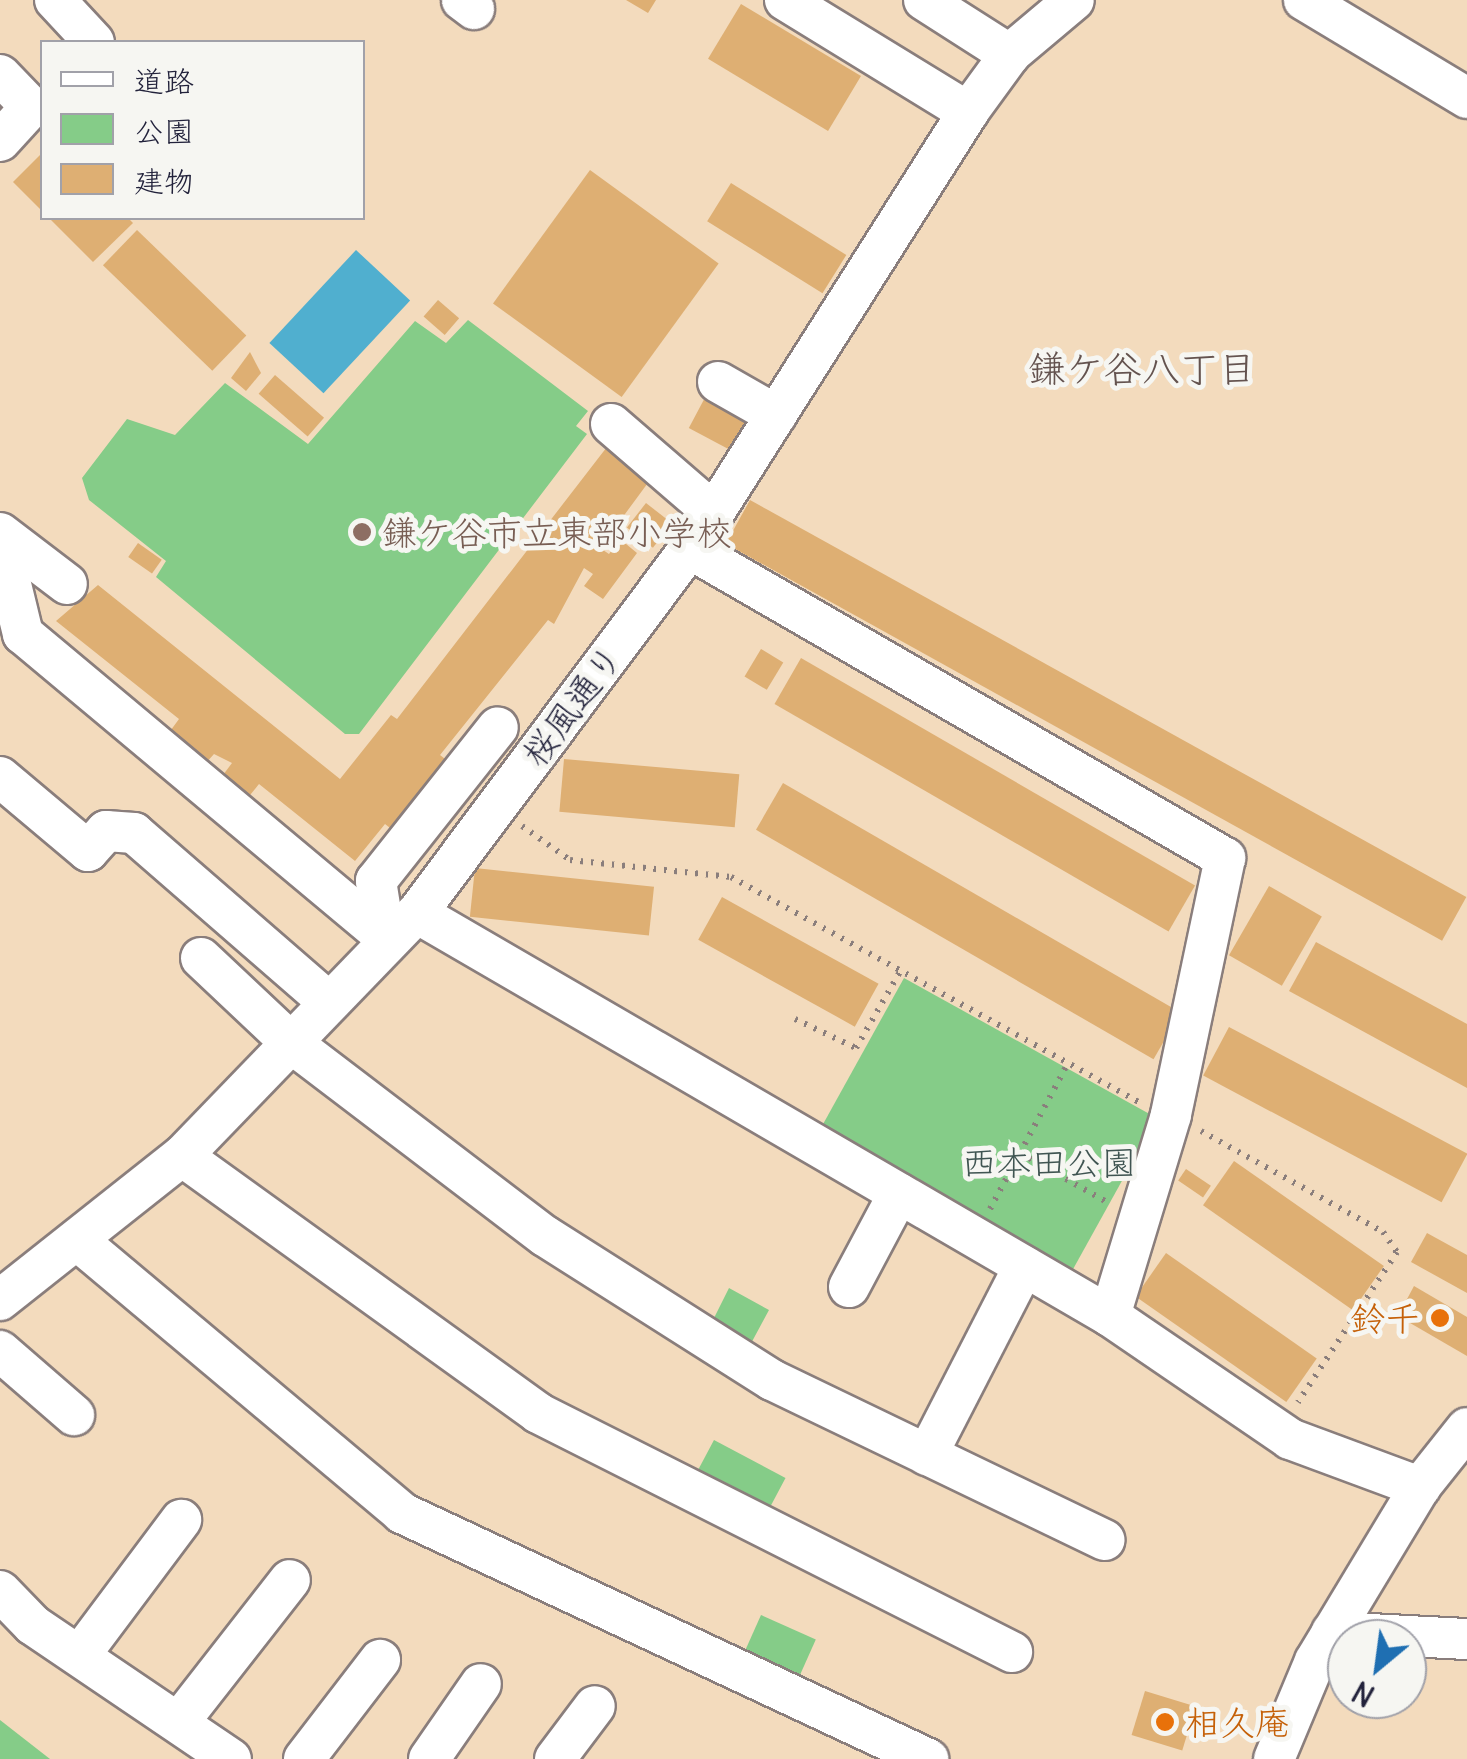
<!DOCTYPE html>
<html>
<head>
<meta charset="utf-8">
<style>
	body { margin:0 }
	#map { position:relative; width:1467px; height:1759px; overflow:hidden; background:#f3dbbd; font-family:Delius,"Klee One",sans-serif }
	div>[style] { position:absolute }
	.green>* { inset:0; background:#85cc88; transform-origin:0 0 }
	.water>* { inset:0; background:#50afcf; transform-origin:0 0 }
	.building>* { inset:0; background:#deaf73; transform-origin:0 0 }
	.path>* { height:6px; margin-top:-3px; transform-origin:0; background:repeating-linear-gradient(90deg,#8a7e7c 0 2.5px,transparent 0 10.5px) }
	.roads { filter:drop-shadow(2px 0 #8a7e7c) drop-shadow(-2px 0 #8a7e7c) drop-shadow(0 2px #8a7e7c) drop-shadow(0 -2px #8a7e7c) }
	.minor>* { height:40px; margin:-20px; padding:0 20px; transform-origin:20px; border-radius:20px; background:#fff }
	.dots>* { width:28px; height:28px; translate:-50% -50%; box-sizing:border-box; border:5px solid #f6f6f2; border-radius:50% }
	span { translate:-50% -50%; white-space:nowrap; text-align:center; line-height:1.15; -webkit-text-stroke:10px #f6f6f2; paint-order:stroke }
	.education-label { font-size:35px; color:#785e54 }
	.left { translate:0 -50%; text-align:left }
	.street-label { font-size:35px; color:#22223b }
	.park-label { font-size:35px; color:#405552 }
	.food-label { font-size:35px; color:#c56008 }
	.right { translate:-100% -50%; text-align:right }
	.neighbourhood-label { font-size:38px; color:#64534f }
	.legend { position:absolute; left:40px; top:40px; width:325px; height:180px; box-sizing:border-box; background:#f6f6f2; border:2px solid #a1a1a9; margin:0; padding:12px 18px; list-style:none; font-size:30px; color:#22223b }
	.legend li { display:flex; align-items:center; gap:20px; height:50px }
	.legend b { width:50px; border:2px solid #a1a1a9 }
	.north { position:absolute; left:1327px; top:1619px; width:100px; height:100px; box-sizing:border-box; background:#f6f6f2; border:2px solid #a1a1a9; border-radius:50%; rotate:209deg; font-size:28px; font-weight:700; line-height:40px; text-align:center; color:#22223b }
	.north::after { content:''; display:block; margin:auto; width:35px; height:45px; background:#1f6fb2; clip-path:polygon(50% 0,100% 100%,50% 72%,0 100%) }
</style>
</head>
<body>
<div id="map">
	<div class="green">
		<div style="clip-path:polygon(468px 320px,588px 411px,576px 426px,587px 434px,359px 734px,345px 734px,156px 577px,166px 561px,89px 500px,82px 478px,127px 419px,175px 435px,225px 383px,308px 444px,415px 321px,446px 343px)"></div>
		<div style="left:904px;top:978px;width:289px;height:176px;rotate:29deg"></div>
		<div style="clip-path:polygon(729px 1288px,769px 1310px,748px 1349px,720px 1334px,725px 1324px,714px 1318px)"></div>
		<div style="left:714px;top:1440px;width:81px;height:47px;rotate:28deg"></div>
		<div style="left:761px;top:1615px;width:60px;height:48px;rotate:24deg"></div>
		<div style="clip-path:polygon(0 1720px,50px 1759px,0 1759px)"></div>
	</div>
	<div class="water">
		<div style="left:356px;top:250px;width:74px;height:127px;rotate:43deg"></div>
	</div>
	<div class="building">
		<div style="clip-path:polygon(626px 0,656px 0,648px 13px)"></div>
		<div style="left:741px;top:4px;width:140px;height:64px;rotate:31deg"></div>
		<div style="clip-path:polygon(42px 153px,42px 211px,13px 182px)"></div>
		<div style="left:590px;top:170px;width:159px;height:165px;rotate:36deg"></div>
		<div style="left:731px;top:183px;width:136px;height:45px;rotate:32deg"></div>
		<div style="clip-path:polygon(49px 218px,128px 218px,133px 223px,93px 262px)"></div>
		<div style="left:137px;top:230px;width:152px;height:49px;rotate:44deg"></div>
		<div style="left:438px;top:300px;width:28px;height:22px;rotate:41deg"></div>
		<div style="clip-path:polygon(250px 352px,261px 373px,246px 391px,231px 378px)"></div>
		<div style="left:275px;top:375px;width:65px;height:25px;rotate:41deg"></div>
		<div style="left:709px;top:390px;width:49px;height:43px;rotate:28deg"></div>
		<div style="clip-path:polygon(610px 443px,653px 476px,600px 548px,609px 554px,620px 539px,637px 553px,603px 599px,584px 586px,593px 574px,584px 568px,554px 624px,548px 620px,440px 755px,454px 766px,399px 835px,385px 824px,355px 861px,259px 784px,246px 800px,220px 779px,232px 763px,214px 754px,205px 764px,168px 734px,179px 719px,56px 621px,98px 585px,340px 779px,391px 715px,397px 719px)"></div>
		<div style="left:750px;top:500px;width:819px;height:50px;rotate:29deg"></div>
		<div style="left:646px;top:503px;width:33px;height:31px;rotate:38deg"></div>
		<div style="left:138px;top:543px;width:29px;height:17px;rotate:35deg"></div>
		<div style="left:761px;top:649px;width:26px;height:32px;rotate:31deg"></div>
		<div style="left:801px;top:658px;width:455px;height:53px;rotate:30deg"></div>
		<div style="left:564px;top:759px;width:176px;height:53px;rotate:5deg"></div>
		<div style="left:783px;top:783px;width:459px;height:54px;rotate:30deg"></div>
		<div style="left:475px;top:868px;width:180px;height:49px;rotate:6deg"></div>
		<div style="left:1269px;top:886px;width:61px;height:80px;rotate:30deg"></div>
		<div style="left:722px;top:897px;width:179px;height:49px;rotate:29deg"></div>
		<div style="clip-path:polygon(1316px 942px,1467px 1024px,1467px 1088px,1289px 991px)"></div>
		<div style="left:1229px;top:1027px;width:270px;height:55px;rotate:28deg"></div>
		<div style="left:1234px;top:1161px;width:183px;height:54px;rotate:35deg"></div>
		<div style="left:1186px;top:1169px;width:30px;height:14px;rotate:34deg"></div>
		<div style="clip-path:polygon(1427px 1233px,1467px 1255px,1467px 1293px,1411px 1262px)"></div>
		<div style="left:1166px;top:1253px;width:184px;height:53px;rotate:35deg"></div>
		<div style="clip-path:polygon(1414px 1286px,1467px 1317px,1467px 1356px,1398px 1316px)"></div>
		<div style="left:1145px;top:1691px;width:53px;height:46px;rotate:17deg"></div>
	</div>
	<div class="path">
		<div style="left:522px;top:826px;width:59px;rotate:35.3deg"></div>
		<div style="left:570px;top:860px;width:162px;rotate:6deg"></div>
		<div style="left:731px;top:877px;width:467px;rotate:28.9deg"></div>
		<div style="left:795px;top:1019px;width:68px;rotate:25.4deg"></div>
		<div style="left:856px;top:1048px;width:90px;rotate:-60deg"></div>
		<div style="left:1201px;top:1131px;width:208px;rotate:29deg"></div>
		<div style="left:1383px;top:1232px;width:24px;rotate:55deg"></div>
		<div style="left:1397px;top:1252px;width:180px;rotate:123.4deg"></div>
		<div style="left:1020px;top:1153px;width:103px;rotate:29.5deg"></div>
		<div style="left:990px;top:1209px;width:166px;rotate:-61.9deg"></div>
	</div>
	<div class="roads">
		<div class="minor">
			<div style="left:55px;top:0;width:57px;rotate:47.1deg"></div>
			<div style="left:462px;top:0;width:15px;rotate:37deg"></div>
			<div style="left:785px;top:0;width:215px;rotate:31.5deg"></div>
			<div style="left:924px;top:0;width:102px;rotate:32.6deg"></div>
			<div style="left:1304px;top:0;width:190px;rotate:31deg"></div>
			<div style="left:0;top:75px;width:45px;rotate:45.9deg"></div>
			<div style="left:31px;top:107px;width:46px;rotate:132.4deg"></div>
			<div style="left:718px;top:382px;width:67px;rotate:29.6deg"></div>
			<div style="left:611px;top:424px;width:136px;rotate:40.8deg"></div>
			<div style="left:0;top:533px;width:84px;rotate:37.3deg"></div>
			<div style="left:0;top:539px;width:98px;rotate:76.4deg"></div>
			<div style="left:23px;top:634px;width:472px;rotate:39.9deg"></div>
			<div style="left:690px;top:549px;width:618px;rotate:30.01deg"></div>
			<div style="left:1225px;top:858px;width:263px;rotate:101.9deg"></div>
			<div style="left:1171px;top:1115px;width:210px;rotate:106.9deg"></div>
			<div style="left:0;top:777px;width:115px;rotate:40.1deg"></div>
			<div style="left:88px;top:851px;width:27px;rotate:-48deg"></div>
			<div style="left:106px;top:831px;width:28px;rotate:4deg"></div>
			<div style="left:134px;top:833px;width:256px;rotate:41deg"></div>
			<div style="left:417px;top:913px;width:802px;rotate:30.18deg"></div>
			<div style="left:1110px;top:1316px;width:218px;rotate:34.3deg"></div>
			<div style="left:1290px;top:1439px;width:139px;rotate:20.3deg"></div>
			<div style="left:385px;top:937px;width:57px;rotate:-99.1deg"></div>
			<div style="left:376px;top:881px;width:196px;rotate:-51.6deg"></div>
			<div style="left:201px;top:958px;width:122px;rotate:43.3deg"></div>
			<div style="left:290px;top:1042px;width:320px;rotate:37.3deg"></div>
			<div style="left:545px;top:1236px;width:269px;rotate:32.4deg"></div>
			<div style="left:772px;top:1380px;width:369px;rotate:25.7deg"></div>
			<div style="left:182px;top:1156px;width:439px;rotate:35.8deg"></div>
			<div style="left:538px;top:1413px;width:531px;rotate:26.76deg"></div>
			<div style="left:77px;top:1240px;width:424px;rotate:40deg"></div>
			<div style="left:402px;top:1513px;width:581px;rotate:25.06deg"></div>
			<div style="left:849px;top:1287px;width:106px;rotate:-62deg"></div>
			<div style="left:0;top:1300px;width:232px;rotate:-38.4deg"></div>
			<div style="left:182px;top:1156px;width:338px;rotate:-46deg"></div>
			<div style="left:417px;top:913px;width:478px;rotate:-53.2deg"></div>
			<div style="left:703px;top:530px;width:495px;rotate:-57.6deg"></div>
			<div style="left:968px;top:112px;width:73px;rotate:-53.9deg"></div>
			<div style="left:1011px;top:53px;width:82px;rotate:-40.1deg"></div>
			<div style="left:0;top:1351px;width:98px;rotate:40.9deg"></div>
			<div style="left:927px;top:1455px;width:212px;rotate:-62.8deg"></div>
			<div style="left:0;top:1591px;width:47px;rotate:45.9deg"></div>
			<div style="left:33px;top:1625px;width:239px;rotate:34.1deg"></div>
			<div style="left:1332px;top:1632px;width:135px;rotate:3deg"></div>
			<div style="left:80px;top:1655px;width:169px;rotate:-53.2deg"></div>
			<div style="left:179px;top:1722px;width:180px;rotate:-52deg"></div>
			<div style="left:304px;top:1759px;width:125px;rotate:-52.5deg"></div>
			<div style="left:429px;top:1759px;width:91px;rotate:-55.3deg"></div>
			<div style="left:555px;top:1759px;width:66px;rotate:-53deg"></div>
			<div style="left:1274px;top:1759px;width:106px;rotate:-67.3deg"></div>
			<div style="left:1315px;top:1661px;width:203px;rotate:-58.9deg"></div>
			<div style="left:1420px;top:1487px;width:75px;rotate:-51.5deg"></div>
		</div>
	</div>
	<div class="dots">
		<div style="left:362px;top:532px;background:#8d6e63"></div>
		<div style="left:1440px;top:1318px;background:#e8710a"></div>
		<div style="left:1165px;top:1722px;background:#e8710a"></div>
	</div>
	<div class="education-label">
		<span class="left" style="left:382px;top:532px">鎌ケ谷市立東部小学校</span>
	</div>
	<div class="street-label">
		<span style="left:572px;top:705px;rotate:-53deg">桜風通り</span>
	</div>
	<div class="park-label">
		<span style="left:1049px;top:1162px">西本田公園</span>
	</div>
	<div class="food-label">
		<span class="right" style="left:1420px;top:1318px">鈴千</span>
		<span class="left" style="left:1185px;top:1722px">相久庵</span>
	</div>
	<div class="neighbourhood-label">
		<span style="left:1142px;top:369px">鎌ケ谷八丁目</span>
	</div>
	<ul class="legend">
	<li><b style="height:12px;background:#fff"></b>道路</li>
	<li><b style="height:28px;background:#85cc88"></b>公園</li>
	<li><b style="height:28px;background:#deaf73"></b>建物</li>
	</ul>
	<div class="north">N</div>
</div>
</body>
</html>
